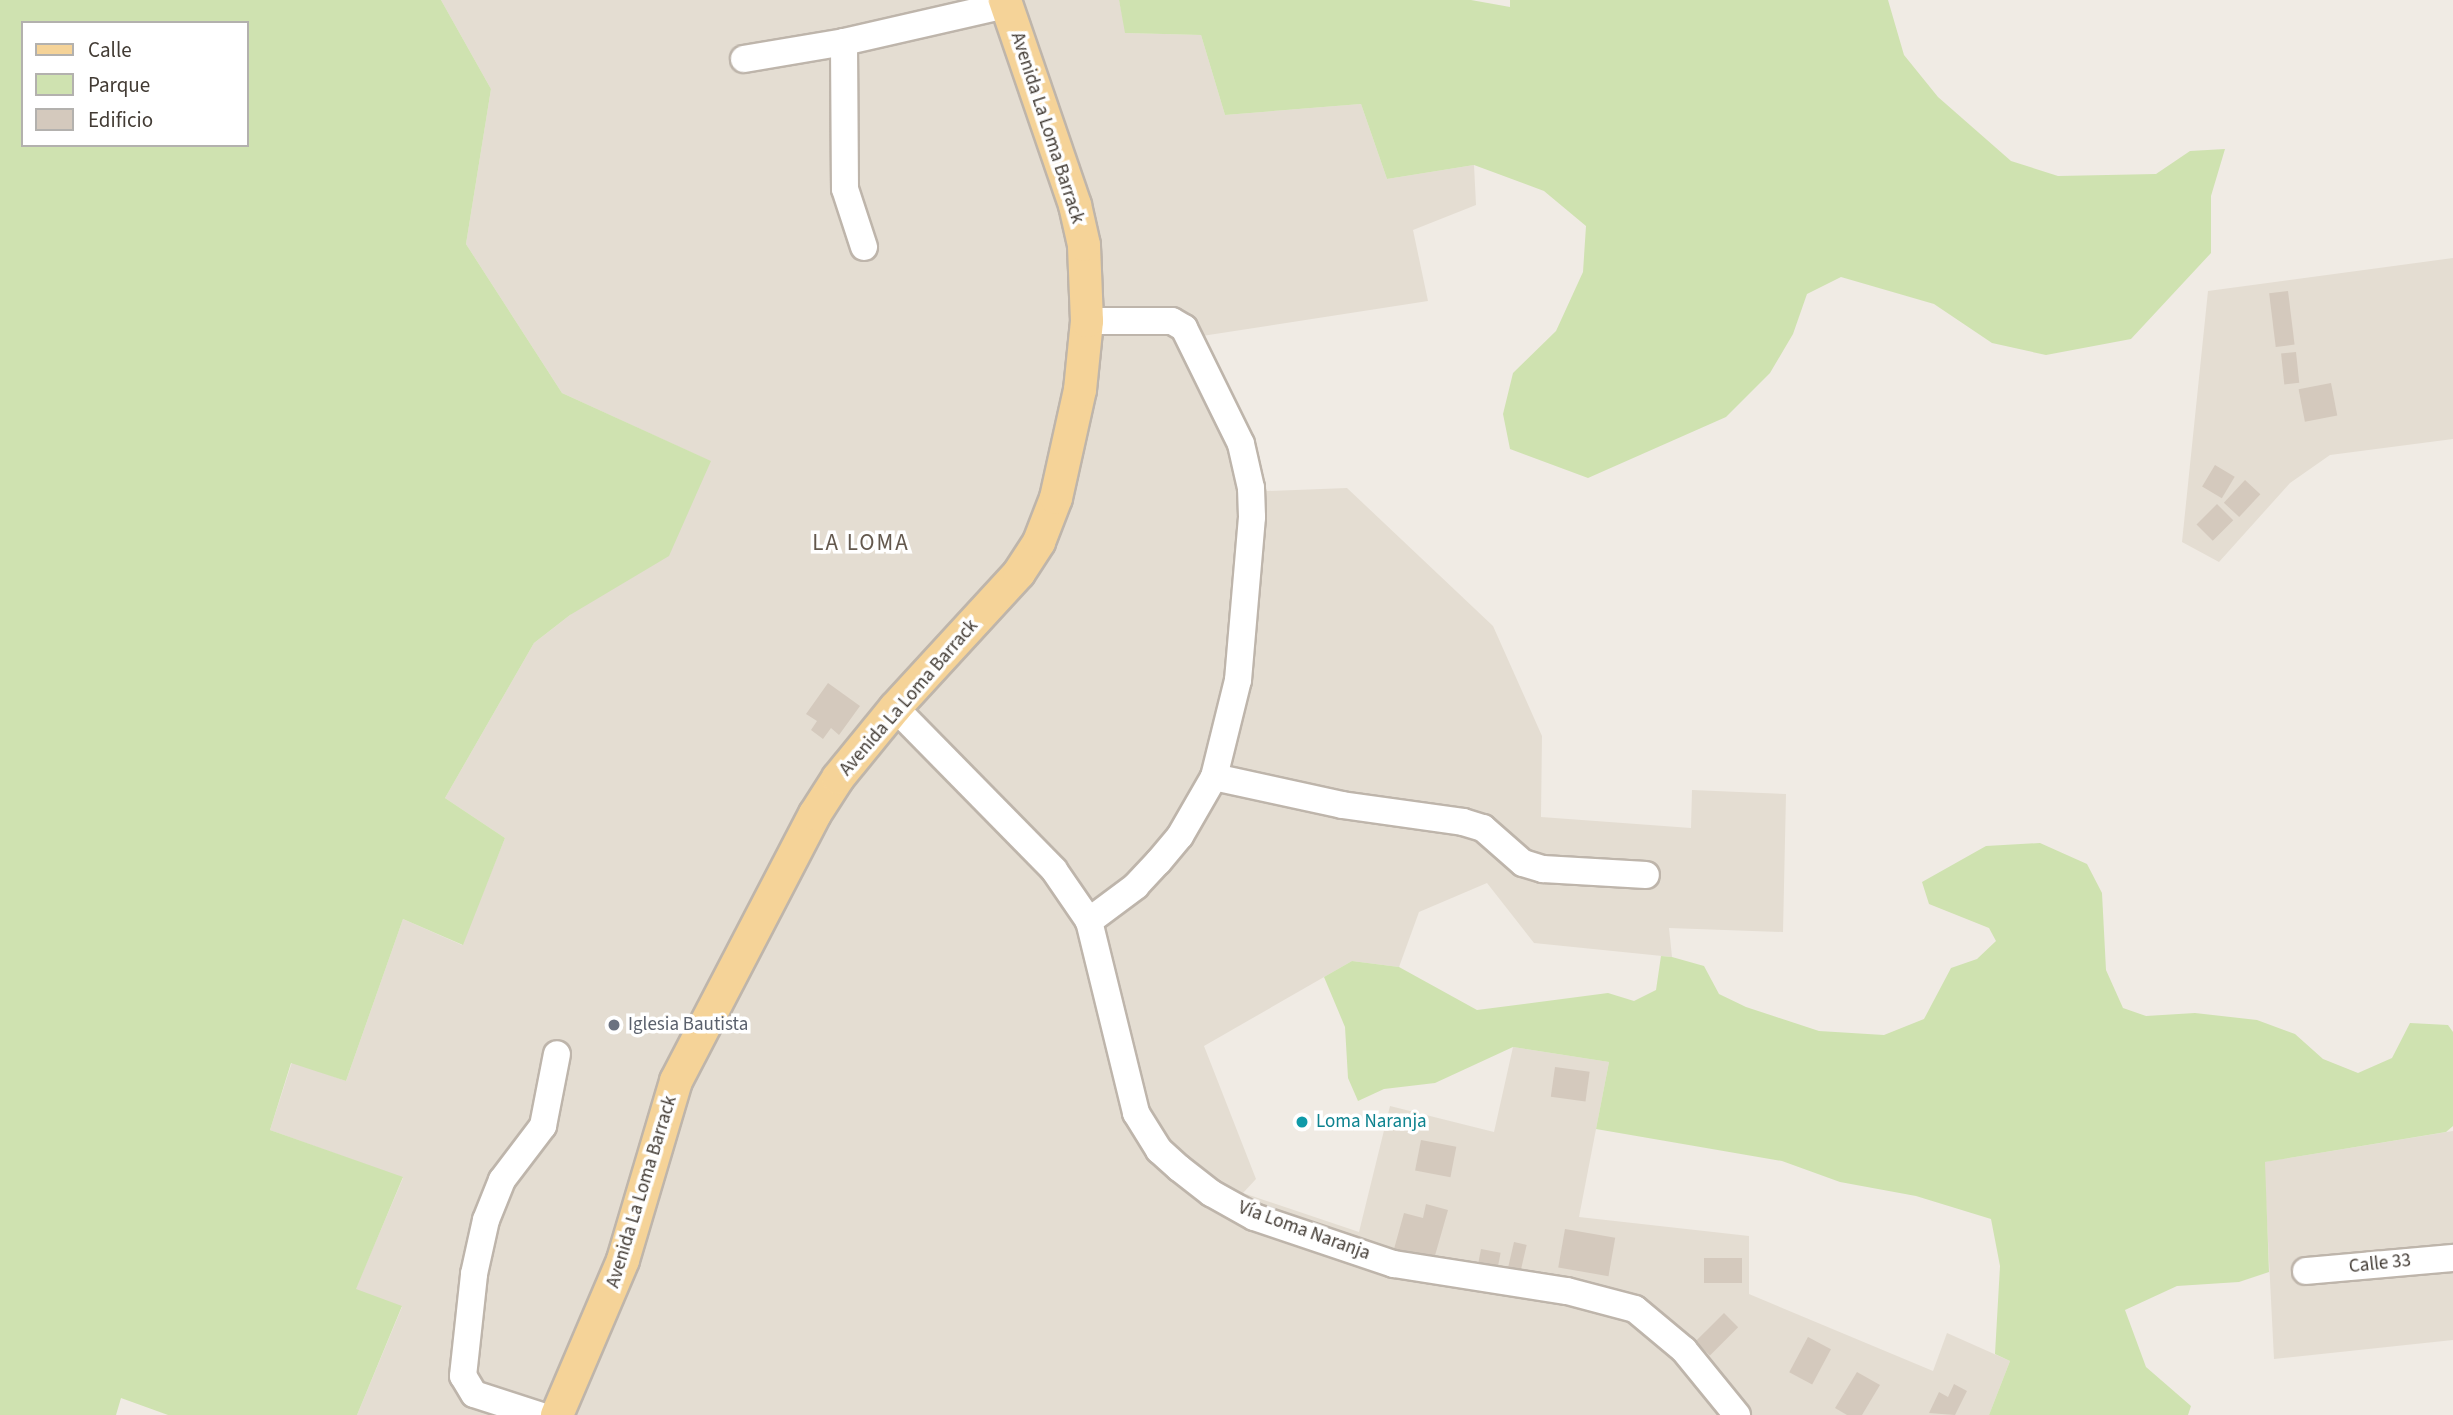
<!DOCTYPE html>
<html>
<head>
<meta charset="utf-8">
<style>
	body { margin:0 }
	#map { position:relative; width:2453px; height:1415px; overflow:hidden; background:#f0ebe4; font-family:"Source Sans 3",sans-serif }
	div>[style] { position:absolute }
	.residential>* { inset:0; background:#e4ddd2 }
	.green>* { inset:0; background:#cfe2b0 }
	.building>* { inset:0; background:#d4c9bd; transform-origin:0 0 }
	.roads { filter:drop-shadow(2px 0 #beb5ab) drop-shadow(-2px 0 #beb5ab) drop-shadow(0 2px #beb5ab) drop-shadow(0 -2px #beb5ab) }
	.minor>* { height:26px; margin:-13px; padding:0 13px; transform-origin:13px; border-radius:13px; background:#fff }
	.major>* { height:32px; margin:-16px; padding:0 16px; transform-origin:16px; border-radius:16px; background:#f5d398 }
	.dots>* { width:19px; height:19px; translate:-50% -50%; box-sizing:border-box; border:4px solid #fff; border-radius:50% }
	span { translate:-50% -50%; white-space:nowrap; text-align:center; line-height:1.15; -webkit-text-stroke:7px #fff; paint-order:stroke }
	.street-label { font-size:19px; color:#423b34 }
	.worship-label { font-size:19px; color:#5b616d }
	.left { translate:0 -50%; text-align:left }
	.culture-label { font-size:19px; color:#0d838f }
	.quarter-label { font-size:23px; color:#63584d; letter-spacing:2px }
	.legend { position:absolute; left:21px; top:21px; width:228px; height:126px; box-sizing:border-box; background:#fff; border:2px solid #b3b1ae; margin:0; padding:9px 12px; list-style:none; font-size:21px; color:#423b34 }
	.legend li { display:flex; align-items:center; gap:14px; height:35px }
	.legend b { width:35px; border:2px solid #b3b1ae }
</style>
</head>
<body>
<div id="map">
	<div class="residential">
		<div style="clip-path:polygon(441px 0,1119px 0,1126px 33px,1201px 35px,1225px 115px,1361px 104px,1387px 179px,1474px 165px,1476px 205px,1413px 230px,1428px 301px,1202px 336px,1267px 491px,1347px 488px,1493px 626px,1542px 736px,1541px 817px,1691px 828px,1692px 790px,1786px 794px,1783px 932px,1669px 928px,1672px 957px,1534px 943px,1487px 883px,1419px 912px,1399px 967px,1352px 961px,1204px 1046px,1256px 1179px,1243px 1193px,1359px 1232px,1390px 1106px,1494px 1132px,1513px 1047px,1609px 1062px,1579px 1217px,1749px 1236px,1749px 1294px,1933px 1371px,1947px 1333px,2010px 1361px,1989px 1415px,357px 1415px,402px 1307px,355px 1290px,403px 1178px,270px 1130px,292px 1062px,346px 1081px,403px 919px,462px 945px,505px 838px,445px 798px,534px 643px,570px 615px,710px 461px,562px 393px,466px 244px,491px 89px)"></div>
		<div style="clip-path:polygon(2453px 258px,2453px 439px,2330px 455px,2290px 483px,2219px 562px,2182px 542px,2208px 291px)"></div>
		<div style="clip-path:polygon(2453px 1131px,2453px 1340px,2274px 1359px,2264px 1162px)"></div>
	</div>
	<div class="green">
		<div style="clip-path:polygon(evenodd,0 0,441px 0,491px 89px,466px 244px,562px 393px,711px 461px,669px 556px,570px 615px,534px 643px,445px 798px,505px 838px,463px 945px,403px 919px,346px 1081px,291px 1063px,270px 1130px,403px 1177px,356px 1289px,402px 1306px,357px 1415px,168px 1415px,121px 1398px,116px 1415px,0 1415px,0 0,23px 23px,247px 23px,247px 145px,23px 145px,23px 23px)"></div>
		<div style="clip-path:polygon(1119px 0,1471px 0,1510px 7px,1510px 0,1888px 0,1904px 55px,1938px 97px,2011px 161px,2058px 176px,2156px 174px,2190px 151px,2225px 149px,2211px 196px,2211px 253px,2131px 339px,2046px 355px,1992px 343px,1934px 304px,1841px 277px,1807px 294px,1793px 334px,1770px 373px,1726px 417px,1588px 478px,1510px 449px,1503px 414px,1513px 373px,1556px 331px,1583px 272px,1586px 226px,1544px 191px,1474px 165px,1387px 179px,1361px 104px,1225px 115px,1201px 35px,1125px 33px)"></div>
		<div style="clip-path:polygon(2040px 843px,2087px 864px,2102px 893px,2106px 970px,2123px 1008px,2146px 1016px,2195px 1013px,2257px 1020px,2295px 1034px,2323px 1059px,2358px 1073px,2392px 1058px,2410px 1023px,2448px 1025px,2453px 1032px,2453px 1126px,2446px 1132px,2265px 1162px,2269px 1272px,2239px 1282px,2177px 1286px,2125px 1310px,2146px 1367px,2191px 1406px,2188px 1415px,1989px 1415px,2010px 1361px,1995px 1354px,2000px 1266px,1991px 1219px,1916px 1196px,1840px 1182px,1782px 1161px,1596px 1129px,1609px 1062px,1513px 1047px,1435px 1083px,1384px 1089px,1358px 1101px,1348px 1078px,1345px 1027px,1324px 977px,1352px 961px,1399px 967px,1477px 1010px,1608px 993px,1634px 1001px,1656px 990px,1661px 956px,1672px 957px,1704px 966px,1719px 994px,1746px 1007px,1819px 1031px,1884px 1035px,1924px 1019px,1951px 968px,1977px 959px,1996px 941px,1989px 928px,1929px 904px,1922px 882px,1986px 846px)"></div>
	</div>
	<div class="building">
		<div style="left:2288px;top:291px;width:54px;height:19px;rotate:83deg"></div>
		<div style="left:2296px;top:352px;width:31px;height:15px;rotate:84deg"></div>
		<div style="left:2331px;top:383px;width:33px;height:33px;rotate:79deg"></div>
		<div style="left:2215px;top:465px;width:23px;height:25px;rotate:31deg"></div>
		<div style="left:2245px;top:480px;width:21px;height:31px;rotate:43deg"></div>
		<div style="left:2217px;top:504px;width:23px;height:29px;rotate:45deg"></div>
		<div style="clip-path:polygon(828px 683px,860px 706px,839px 735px,831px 728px,823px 739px,811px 730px,817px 721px,806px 714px)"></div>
		<div style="left:1555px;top:1067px;width:35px;height:30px;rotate:8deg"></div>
		<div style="left:1421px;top:1140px;width:36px;height:31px;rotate:11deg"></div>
		<div style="clip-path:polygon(1426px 1204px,1448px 1210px,1434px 1259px,1394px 1249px,1404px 1213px,1423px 1218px)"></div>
		<div style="left:1565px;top:1229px;width:51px;height:39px;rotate:10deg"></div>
		<div style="left:1514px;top:1242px;width:13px;height:28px;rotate:13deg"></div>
		<div style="left:1481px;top:1249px;width:20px;height:17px;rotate:11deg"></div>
		<div style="left:1704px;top:1258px;width:38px;height:25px"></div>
		<div style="left:1724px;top:1313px;width:20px;height:40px;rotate:45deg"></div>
		<div style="left:1808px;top:1337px;width:26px;height:40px;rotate:28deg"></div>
		<div style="clip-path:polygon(1857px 1372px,1880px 1385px,1862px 1415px,1847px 1415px,1835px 1408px)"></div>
		<div style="clip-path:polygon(1954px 1384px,1967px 1391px,1955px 1415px,1929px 1413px,1939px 1392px,1948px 1397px)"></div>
	</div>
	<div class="roads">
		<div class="minor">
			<div style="left:744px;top:59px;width:101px;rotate:-9.6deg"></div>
			<div style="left:864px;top:247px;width:61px;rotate:-108.1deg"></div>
			<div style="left:845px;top:189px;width:147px;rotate:-90.4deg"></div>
			<div style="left:844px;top:42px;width:166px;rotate:-12.9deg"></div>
			<div style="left:1087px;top:321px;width:85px"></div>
			<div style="left:1172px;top:321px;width:14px;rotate:30deg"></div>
			<div style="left:1184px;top:328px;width:129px;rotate:63.8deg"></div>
			<div style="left:1241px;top:444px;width:45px;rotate:77.2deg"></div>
			<div style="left:1251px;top:488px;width:29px;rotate:88deg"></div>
			<div style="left:1252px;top:517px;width:164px;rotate:94.9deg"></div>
			<div style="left:1238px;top:680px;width:100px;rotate:103.9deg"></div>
			<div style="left:1214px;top:777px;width:68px;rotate:120deg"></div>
			<div style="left:1180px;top:836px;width:34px;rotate:130deg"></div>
			<div style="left:1158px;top:862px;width:33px;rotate:133deg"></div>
			<div style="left:1136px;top:886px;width:59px;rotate:143.3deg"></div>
			<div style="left:895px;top:708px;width:227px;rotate:45.5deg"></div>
			<div style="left:1054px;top:870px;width:62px;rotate:55.5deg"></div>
			<div style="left:1089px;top:921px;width:198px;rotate:76.2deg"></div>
			<div style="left:1136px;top:1113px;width:44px;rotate:58.1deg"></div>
			<div style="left:1159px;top:1150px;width:27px;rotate:42deg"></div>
			<div style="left:1179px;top:1168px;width:41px;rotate:38deg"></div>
			<div style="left:1211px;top:1193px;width:49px;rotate:29.2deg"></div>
			<div style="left:1254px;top:1217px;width:148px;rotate:18.6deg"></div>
			<div style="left:1394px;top:1264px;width:175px;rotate:8.9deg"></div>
			<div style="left:1567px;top:1291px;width:70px;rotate:14.8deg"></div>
			<div style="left:1635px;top:1309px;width:64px;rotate:39.9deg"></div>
			<div style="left:1684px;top:1350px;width:84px;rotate:50.8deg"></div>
			<div style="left:1214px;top:777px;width:131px;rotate:12.3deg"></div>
			<div style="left:1342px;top:805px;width:122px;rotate:8deg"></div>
			<div style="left:1463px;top:822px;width:21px;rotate:17deg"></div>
			<div style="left:1483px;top:828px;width:53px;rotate:41.2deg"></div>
			<div style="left:1523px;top:863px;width:21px;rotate:17deg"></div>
			<div style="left:1543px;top:869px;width:103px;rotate:3.3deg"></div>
			<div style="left:2306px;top:1271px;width:148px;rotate:-5.1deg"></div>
			<div style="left:539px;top:1415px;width:68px;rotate:-162.1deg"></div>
			<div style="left:474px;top:1394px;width:21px;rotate:-121deg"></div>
			<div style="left:463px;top:1376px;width:103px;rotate:-83.8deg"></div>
			<div style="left:474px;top:1274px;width:55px;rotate:-77.5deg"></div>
			<div style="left:486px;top:1220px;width:43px;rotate:-68.2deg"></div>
			<div style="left:502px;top:1180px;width:68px;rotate:-52.8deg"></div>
			<div style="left:543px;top:1126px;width:73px;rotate:-79deg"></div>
		</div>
		<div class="major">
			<div style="left:557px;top:1415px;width:168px;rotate:-66.9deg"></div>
			<div style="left:623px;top:1260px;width:187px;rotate:-73.5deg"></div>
			<div style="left:676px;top:1081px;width:301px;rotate:-62.5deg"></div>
			<div style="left:815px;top:814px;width:43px;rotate:-57.4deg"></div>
			<div style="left:838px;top:778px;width:90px;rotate:-50.8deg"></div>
			<div style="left:895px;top:708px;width:183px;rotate:-47.4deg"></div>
			<div style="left:1019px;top:573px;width:37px;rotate:-57deg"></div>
			<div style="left:1039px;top:542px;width:47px;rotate:-68.9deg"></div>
			<div style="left:1056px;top:498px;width:111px;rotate:-77.5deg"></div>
			<div style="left:1080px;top:390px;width:69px;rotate:-84.2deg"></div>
			<div style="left:1087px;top:321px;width:76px;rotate:-92.3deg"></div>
			<div style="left:1084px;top:245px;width:41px;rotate:-102.7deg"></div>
			<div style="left:1075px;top:205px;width:217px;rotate:-108.9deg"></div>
		</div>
	</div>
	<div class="dots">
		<div style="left:614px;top:1025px;background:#6b7280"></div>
		<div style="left:1302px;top:1122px;background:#0f9aa8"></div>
	</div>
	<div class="street-label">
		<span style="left:1047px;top:128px;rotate:72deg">Avenida La Loma Barrack</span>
		<span style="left:909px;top:698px;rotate:-49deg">Avenida La Loma Barrack</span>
		<span style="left:642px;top:1192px;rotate:-73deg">Avenida La Loma Barrack</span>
		<span style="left:1304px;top:1231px;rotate:20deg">Vía Loma Naranja</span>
		<span style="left:2380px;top:1264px;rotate:-6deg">Calle 33</span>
	</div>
	<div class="worship-label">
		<span class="left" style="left:628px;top:1025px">Iglesia Bautista</span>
	</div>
	<div class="culture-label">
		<span class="left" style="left:1316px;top:1122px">Loma Naranja</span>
	</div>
	<div class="quarter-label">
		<span style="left:861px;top:543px">LA LOMA</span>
	</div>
	<ul class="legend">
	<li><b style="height:9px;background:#f5d398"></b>Calle</li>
	<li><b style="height:19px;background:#cfe2b0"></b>Parque</li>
	<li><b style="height:19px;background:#d4c9bd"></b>Edificio</li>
	</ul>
</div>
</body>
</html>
